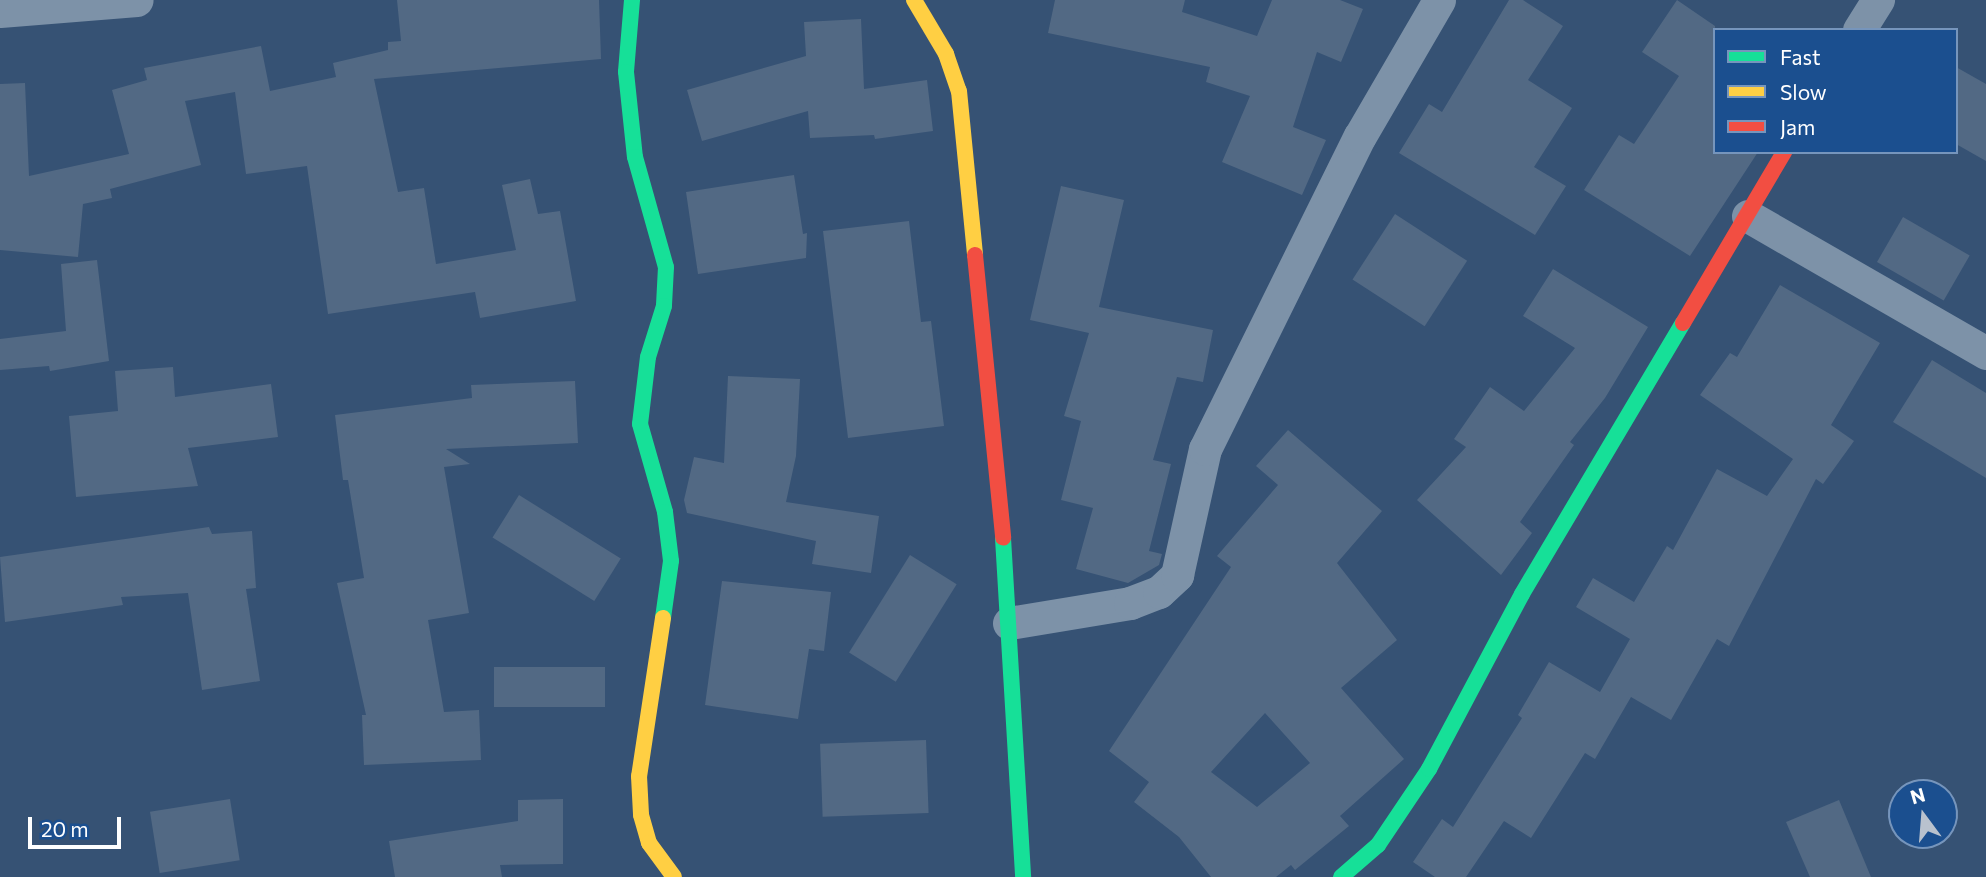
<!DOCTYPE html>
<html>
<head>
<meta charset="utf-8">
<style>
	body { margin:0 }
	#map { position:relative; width:1986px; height:877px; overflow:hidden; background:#365274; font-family:Commissioner,sans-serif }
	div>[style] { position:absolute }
	.building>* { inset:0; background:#526984; transform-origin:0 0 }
	.street>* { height:33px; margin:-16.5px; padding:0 16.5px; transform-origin:16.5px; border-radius:16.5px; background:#7d92a8 }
	.fast>* { height:16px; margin:-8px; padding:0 8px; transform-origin:8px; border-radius:8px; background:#16e098 }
	.slow>* { height:16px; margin:-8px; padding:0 8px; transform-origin:8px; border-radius:8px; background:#ffcf43 }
	.jam>* { height:16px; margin:-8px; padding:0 8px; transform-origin:8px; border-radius:8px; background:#f24e42 }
	span { translate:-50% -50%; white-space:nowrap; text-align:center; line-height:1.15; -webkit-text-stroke:5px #1b4f8f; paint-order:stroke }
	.legend { position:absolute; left:1713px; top:28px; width:245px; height:126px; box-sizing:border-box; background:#1b4f8f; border:2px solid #7695bc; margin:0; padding:9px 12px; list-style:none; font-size:21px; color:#fff }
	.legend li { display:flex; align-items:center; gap:14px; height:35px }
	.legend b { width:35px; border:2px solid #7695bc }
	.north { position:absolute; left:1888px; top:779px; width:70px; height:70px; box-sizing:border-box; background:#1b4f8f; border:2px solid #7695bc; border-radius:50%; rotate:344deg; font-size:19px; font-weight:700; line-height:28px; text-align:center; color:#fff }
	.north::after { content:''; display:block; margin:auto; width:24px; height:32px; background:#b9c2ce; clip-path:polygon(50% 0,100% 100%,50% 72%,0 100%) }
	.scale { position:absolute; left:28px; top:817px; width:93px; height:32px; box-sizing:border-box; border:4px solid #fff; border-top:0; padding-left:9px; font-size:21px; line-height:24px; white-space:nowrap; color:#fff; -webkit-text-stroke:5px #1b4f8f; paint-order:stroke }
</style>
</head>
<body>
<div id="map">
	<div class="building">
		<div style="clip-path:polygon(397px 0,599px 0,601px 59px,374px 79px,398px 192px,424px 188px,436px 264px,516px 250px,502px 185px,530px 179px,538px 214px,560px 211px,576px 301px,480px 318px,475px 292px,328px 314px,307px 166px,246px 174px,235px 92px,185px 101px,201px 165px,110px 189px,112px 198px,83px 204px,78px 257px,0 250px,0 84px,25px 83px,29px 176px,129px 154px,112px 90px,147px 80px,144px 68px,261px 46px,270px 91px,336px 77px,333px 63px,388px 50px,388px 42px,401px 41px)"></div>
		<div style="clip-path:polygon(1055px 0,1185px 0,1182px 12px,1257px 36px,1272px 0,1340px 0,1363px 9px,1341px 62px,1317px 52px,1293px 127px,1326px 140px,1302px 195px,1222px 162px,1250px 96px,1206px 82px,1210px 67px,1048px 33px)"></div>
		<div style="clip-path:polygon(1509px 0,1523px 0,1563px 26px,1528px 80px,1572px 108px,1534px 167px,1566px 186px,1535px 235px,1399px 153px,1429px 104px,1442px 112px)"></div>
		<div style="clip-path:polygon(1677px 0,1715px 26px,1715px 152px,1758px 152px,1690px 256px,1584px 190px,1619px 135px,1634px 144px,1679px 76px,1642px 52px)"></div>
		<div style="clip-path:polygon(861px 19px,864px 89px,927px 80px,933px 131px,875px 139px,874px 135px,810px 138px,808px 111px,702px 141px,687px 90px,806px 56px,804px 22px)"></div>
		<div style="clip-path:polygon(1956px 67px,1986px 84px,1986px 161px,1956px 144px)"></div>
		<div style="clip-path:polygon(794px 175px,803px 234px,807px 233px,806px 258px,698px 274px,686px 192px)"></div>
		<div style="clip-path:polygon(1061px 186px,1124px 200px,1099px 307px,1213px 330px,1203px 382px,1177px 377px,1153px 460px,1171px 464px,1149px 551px,1162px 554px,1159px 565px,1128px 583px,1076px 569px,1093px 508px,1061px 500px,1081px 421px,1064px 416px,1089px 333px,1030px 320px)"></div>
		<div style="left:1395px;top:214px;width:86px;height:78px;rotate:33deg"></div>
		<div style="left:1903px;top:217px;width:77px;height:52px;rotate:30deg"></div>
		<div style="clip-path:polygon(909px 221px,921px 322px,931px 321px,944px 426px,848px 438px,823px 231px)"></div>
		<div style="clip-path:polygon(97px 260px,109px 361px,50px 371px,49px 366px,0 370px,0 339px,66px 331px,61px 264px)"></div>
		<div style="clip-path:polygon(1553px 269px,1648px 327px,1605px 398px,1570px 442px,1574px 445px,1520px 522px,1532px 533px,1501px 575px,1417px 500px,1466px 447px,1454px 439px,1490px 387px,1524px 411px,1575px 348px,1523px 316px)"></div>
		<div style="clip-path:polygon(1780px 285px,1880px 343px,1831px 425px,1854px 441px,1823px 484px,1816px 479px,1729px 646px,1717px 639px,1671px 720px,1631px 697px,1595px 759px,1585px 753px,1531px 838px,1504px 821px,1466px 877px,1435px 877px,1413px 862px,1442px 819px,1453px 827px,1522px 718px,1518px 715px,1549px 662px,1600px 692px,1630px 639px,1576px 607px,1593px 578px,1634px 602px,1667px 546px,1673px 550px,1717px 469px,1767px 496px,1793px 459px,1700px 395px,1730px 353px,1737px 357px)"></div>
		<div style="clip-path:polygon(1932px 360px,1986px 393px,1986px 478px,1893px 422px)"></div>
		<div style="clip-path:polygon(173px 367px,175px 397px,271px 384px,278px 437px,188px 448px,198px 486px,76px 497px,69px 416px,118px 411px,115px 371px)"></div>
		<div style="clip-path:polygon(728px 376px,800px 379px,796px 456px,786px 502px,879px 516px,871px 573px,812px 564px,816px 541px,687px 513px,684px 500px,694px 457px,724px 463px)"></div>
		<div style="clip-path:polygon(575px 381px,578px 443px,446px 449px,470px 464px,444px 467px,469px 613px,428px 620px,444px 712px,479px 710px,481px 760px,364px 765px,362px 715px,366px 715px,337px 583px,364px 578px,348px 480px,343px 480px,335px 415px,472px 398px,471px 385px)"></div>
		<div style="clip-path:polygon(evenodd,1288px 430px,1382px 511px,1337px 563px,1397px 640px,1341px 688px,1404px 759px,1340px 816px,1349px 826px,1295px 870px,1291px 865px,1276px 877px,1211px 877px,1179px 837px,1134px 802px,1149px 782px,1109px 751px,1231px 567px,1217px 556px,1278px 485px,1256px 466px,1288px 430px,1265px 713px,1310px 763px,1257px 807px,1211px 772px,1265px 713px)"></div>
		<div style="left:519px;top:495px;width:120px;height:50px;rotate:32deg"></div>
		<div style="clip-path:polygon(209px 527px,212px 534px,252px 531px,256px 588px,246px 589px,260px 681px,202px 690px,188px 593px,121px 597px,123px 605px,5px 622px,0 557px)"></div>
		<div style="left:910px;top:555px;width:55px;height:115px;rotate:32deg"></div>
		<div style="clip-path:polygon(722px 581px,831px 592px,824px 651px,809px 649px,798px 719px,705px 705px)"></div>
		<div style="left:494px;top:667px;width:111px;height:40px"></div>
		<div style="left:926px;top:740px;width:73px;height:106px;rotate:88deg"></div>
		<div style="left:230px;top:799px;width:62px;height:81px;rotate:81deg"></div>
		<div style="clip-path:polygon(563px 799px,563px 864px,500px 865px,502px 877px,395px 877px,389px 841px,518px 821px,518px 800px)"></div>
		<div style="clip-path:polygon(1839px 800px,1871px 877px,1810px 877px,1786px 822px)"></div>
	</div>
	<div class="street">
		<div style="left:0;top:11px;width:137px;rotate:-4.6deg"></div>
		<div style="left:1859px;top:30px;width:36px;rotate:-58deg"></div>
		<div style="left:1748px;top:216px;width:275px;rotate:29.9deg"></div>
		<div style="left:1009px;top:623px;width:123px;rotate:-9.4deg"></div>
		<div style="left:1130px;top:603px;width:31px;rotate:-21deg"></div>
		<div style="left:1159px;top:592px;width:25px;rotate:-43deg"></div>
		<div style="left:1177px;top:575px;width:129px;rotate:-77.5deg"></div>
		<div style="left:1205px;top:449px;width:349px;rotate:-63.7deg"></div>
		<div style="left:1360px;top:136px;width:157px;rotate:-59.8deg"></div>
	</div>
	<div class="fast">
		<div style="left:632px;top:0;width:72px;rotate:94.8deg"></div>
		<div style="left:626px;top:72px;width:85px;rotate:84deg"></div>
		<div style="left:635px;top:157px;width:114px;rotate:74.3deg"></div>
		<div style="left:666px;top:267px;width:39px;rotate:93deg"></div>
		<div style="left:664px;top:306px;width:53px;rotate:107.4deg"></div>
		<div style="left:648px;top:357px;width:67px;rotate:96.8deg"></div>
		<div style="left:640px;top:424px;width:91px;rotate:74.1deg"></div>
		<div style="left:665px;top:512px;width:49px;rotate:83deg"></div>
		<div style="left:671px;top:561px;width:58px;rotate:98deg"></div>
		<div style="left:1003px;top:538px;width:340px;rotate:86.6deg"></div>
		<div style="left:1341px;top:877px;width:49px;rotate:-40.9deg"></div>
		<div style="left:1378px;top:845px;width:92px;rotate:-56.1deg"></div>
		<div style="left:1429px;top:769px;width:198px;rotate:-62deg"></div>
		<div style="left:1522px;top:594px;width:315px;rotate:-59.3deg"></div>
	</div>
	<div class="slow">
		<div style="left:914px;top:0;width:63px;rotate:59.3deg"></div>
		<div style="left:946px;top:54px;width:39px;rotate:71deg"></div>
		<div style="left:959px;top:91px;width:165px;rotate:84.4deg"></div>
		<div style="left:663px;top:618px;width:160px;rotate:98.6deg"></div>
		<div style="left:639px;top:776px;width:39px;rotate:87deg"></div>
		<div style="left:641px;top:815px;width:29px;rotate:74deg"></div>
		<div style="left:649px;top:843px;width:42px;rotate:53.7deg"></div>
	</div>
	<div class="jam">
		<div style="left:975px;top:255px;width:284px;rotate:84.3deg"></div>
		<div style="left:1683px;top:323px;width:199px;rotate:-59.4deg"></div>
	</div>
	<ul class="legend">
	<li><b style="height:9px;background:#16e098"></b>Fast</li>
	<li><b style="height:9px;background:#ffcf43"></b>Slow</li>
	<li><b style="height:9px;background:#f24e42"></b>Jam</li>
	</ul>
	<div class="north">N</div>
	<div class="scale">20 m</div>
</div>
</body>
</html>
